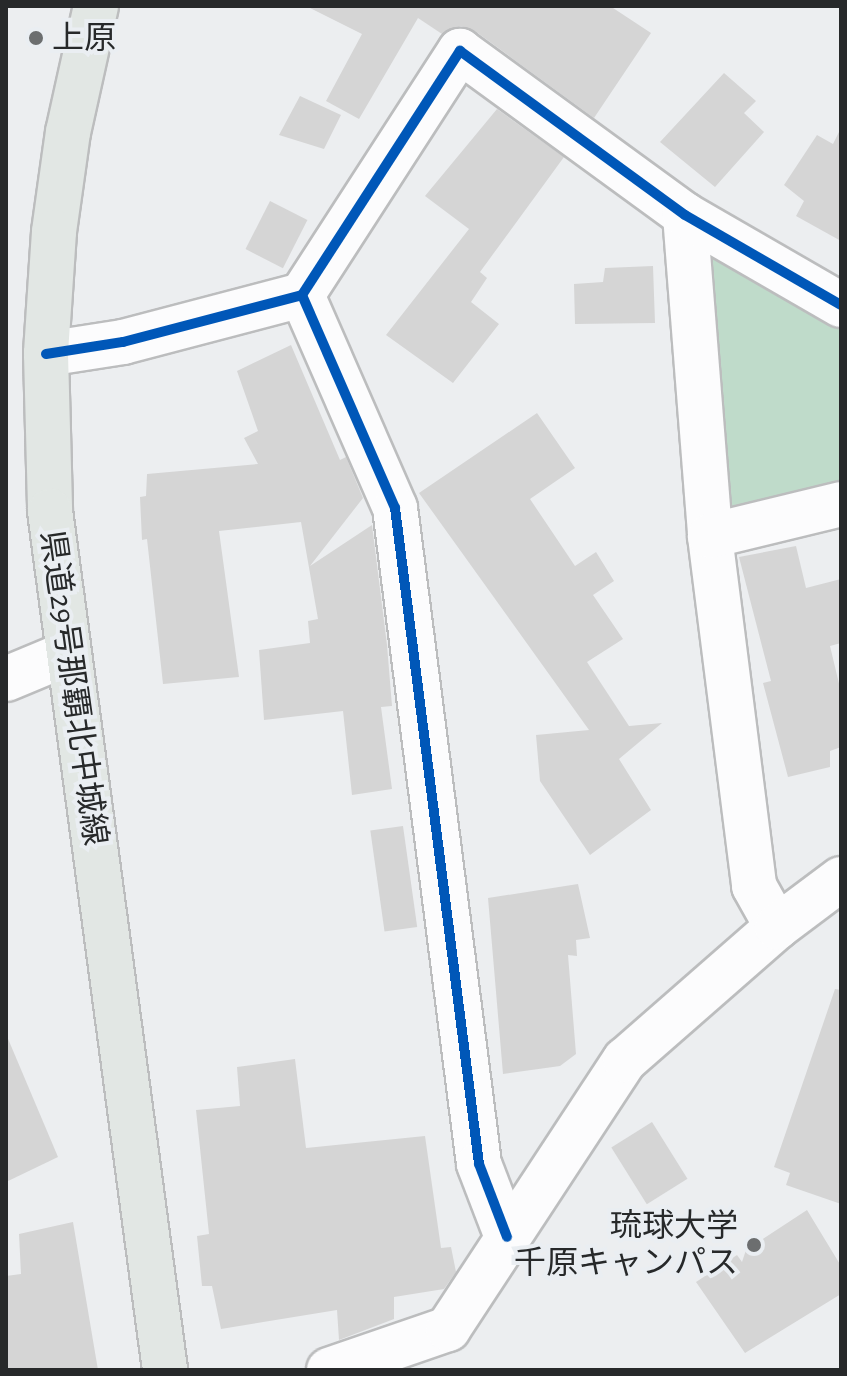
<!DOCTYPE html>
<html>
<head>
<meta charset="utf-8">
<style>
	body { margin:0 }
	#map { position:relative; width:847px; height:1376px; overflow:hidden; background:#eceef0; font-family:"Alegreya Sans","Noto Sans JP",sans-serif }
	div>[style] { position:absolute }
	.green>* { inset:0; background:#bfdbca }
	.building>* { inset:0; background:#d5d5d5; transform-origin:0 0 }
	.roads { filter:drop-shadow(2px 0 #bcbdbe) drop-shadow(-2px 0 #bcbdbe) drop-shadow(0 2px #bcbdbe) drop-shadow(0 -2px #bcbdbe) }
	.street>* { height:44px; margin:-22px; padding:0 22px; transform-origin:22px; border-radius:22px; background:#fcfcfd }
	.primary>* { height:44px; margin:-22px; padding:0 22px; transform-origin:22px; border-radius:22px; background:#e2e7e4 }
	.cycleway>* { height:10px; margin:-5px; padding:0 5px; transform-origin:5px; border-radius:5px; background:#0057b8 }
	.dots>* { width:22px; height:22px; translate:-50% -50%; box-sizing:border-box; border:4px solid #eaeef2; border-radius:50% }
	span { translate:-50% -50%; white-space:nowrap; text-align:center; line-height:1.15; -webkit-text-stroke:8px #eaeef2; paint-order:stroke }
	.poi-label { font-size:32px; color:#27292a }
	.left { translate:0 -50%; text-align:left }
	.right { translate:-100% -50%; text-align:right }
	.street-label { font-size:32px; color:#27292a }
	.frame { position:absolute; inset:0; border:8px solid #27292a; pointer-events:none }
</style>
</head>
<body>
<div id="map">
	<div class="green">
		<div style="clip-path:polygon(685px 215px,841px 305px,841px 504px,710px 536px)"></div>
	</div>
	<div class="building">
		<div style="clip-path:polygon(306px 6px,610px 6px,651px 33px,594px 118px,475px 31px,461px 26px,442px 34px,418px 18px,359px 119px,326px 101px,362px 34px)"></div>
		<div style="clip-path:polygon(724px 73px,756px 101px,744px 113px,764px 132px,715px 187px,660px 142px)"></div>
		<div style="clip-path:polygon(300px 96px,341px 115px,324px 149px,279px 135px)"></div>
		<div style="clip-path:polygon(497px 109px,564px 157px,480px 272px,487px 278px,471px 302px,499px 324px,453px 383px,386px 335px,469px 229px,425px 196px)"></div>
		<div style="clip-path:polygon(841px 128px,841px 241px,796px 216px,804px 201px,784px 185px,817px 135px,833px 144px)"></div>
		<div style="left:270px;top:201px;width:42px;height:54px;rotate:27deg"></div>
		<div style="clip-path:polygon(653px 266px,655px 323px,575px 324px,574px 284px,603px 282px,605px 268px)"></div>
		<div style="clip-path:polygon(291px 345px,340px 460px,346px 457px,363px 498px,310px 566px,372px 525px,387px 645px,392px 706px,381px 707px,392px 789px,352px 795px,343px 711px,264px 720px,259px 650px,310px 643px,308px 621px,318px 619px,301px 522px,219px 531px,239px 677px,163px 684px,147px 539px,142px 540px,140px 497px,146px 496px,147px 474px,258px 464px,244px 438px,258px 431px,237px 371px)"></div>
		<div style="clip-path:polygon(537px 413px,575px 468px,530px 499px,575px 566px,596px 552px,614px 581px,593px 595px,623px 639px,587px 662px,629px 726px,662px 723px,619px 759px,651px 810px,590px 855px,540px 781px,536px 735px,589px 730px,419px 493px)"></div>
		<div style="clip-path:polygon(796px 546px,806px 588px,841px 579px,841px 643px,830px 646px,841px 692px,841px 747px,830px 751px,830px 767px,788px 777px,763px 683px,771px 681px,739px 557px)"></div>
		<div style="left:403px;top:826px;width:102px;height:33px;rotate:82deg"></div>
		<div style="clip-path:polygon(578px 884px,590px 938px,576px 940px,577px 956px,568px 955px,576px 1054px,560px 1066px,503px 1074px,488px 898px)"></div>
		<div style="clip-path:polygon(835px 989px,841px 990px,841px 1204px,786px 1185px,790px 1173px,774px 1167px)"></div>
		<div style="clip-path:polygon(6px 1034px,58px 1157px,6px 1182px)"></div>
		<div style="clip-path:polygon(295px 1059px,306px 1148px,425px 1136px,441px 1248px,451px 1247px,456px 1272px,444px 1289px,394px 1297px,394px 1319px,339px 1340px,337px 1310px,221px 1329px,212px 1286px,202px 1286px,197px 1236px,209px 1234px,196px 1110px,240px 1106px,237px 1067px)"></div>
		<div style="left:652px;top:1122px;width:67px;height:48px;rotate:58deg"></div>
		<div style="clip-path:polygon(807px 1210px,841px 1266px,841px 1294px,745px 1353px,696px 1282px,737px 1255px,742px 1262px,746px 1250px)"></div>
		<div style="clip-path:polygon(73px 1222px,98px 1370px,6px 1370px,6px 1276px,21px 1274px,19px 1234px)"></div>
	</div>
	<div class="roads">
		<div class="street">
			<div style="left:685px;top:215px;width:322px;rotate:85.5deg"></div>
			<div style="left:710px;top:536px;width:353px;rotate:82.8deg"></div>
			<div style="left:754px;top:886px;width:47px;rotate:60.7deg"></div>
			<div style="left:302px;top:295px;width:232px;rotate:66.4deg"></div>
			<div style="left:395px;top:508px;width:661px;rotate:82.7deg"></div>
			<div style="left:479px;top:1164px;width:78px;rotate:69deg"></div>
			<div style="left:46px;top:354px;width:78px;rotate:-8.9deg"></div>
			<div style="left:123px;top:342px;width:185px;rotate:-14.7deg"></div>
			<div style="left:302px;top:295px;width:291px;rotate:-57.1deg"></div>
			<div style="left:460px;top:51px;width:278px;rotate:36.1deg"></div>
			<div style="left:685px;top:215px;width:180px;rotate:30deg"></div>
			<div style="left:710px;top:536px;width:135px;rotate:-13.7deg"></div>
			<div style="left:6px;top:679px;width:65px;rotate:-22.6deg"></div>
			<div style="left:329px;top:1370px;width:126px;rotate:-19deg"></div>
			<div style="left:448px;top:1329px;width:322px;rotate:-56.7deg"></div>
			<div style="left:625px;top:1060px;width:202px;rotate:-41.2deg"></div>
			<div style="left:777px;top:927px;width:80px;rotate:-36.9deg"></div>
		</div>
		<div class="primary">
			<div style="left:96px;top:6px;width:129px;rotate:102.5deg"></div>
			<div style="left:68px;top:132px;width:101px;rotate:98deg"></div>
			<div style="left:54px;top:232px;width:122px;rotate:93.8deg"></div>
			<div style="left:46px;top:354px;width:157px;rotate:88.5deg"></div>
			<div style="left:50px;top:511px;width:867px;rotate:82.37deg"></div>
		</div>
	</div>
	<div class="cycleway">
		<div style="left:302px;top:295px;width:232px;rotate:66.4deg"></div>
		<div style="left:395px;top:508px;width:661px;rotate:82.7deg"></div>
		<div style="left:479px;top:1164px;width:78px;rotate:69deg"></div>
		<div style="left:46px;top:354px;width:78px;rotate:-8.9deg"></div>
		<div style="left:123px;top:342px;width:185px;rotate:-14.7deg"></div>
		<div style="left:302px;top:295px;width:291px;rotate:-57.1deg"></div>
		<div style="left:460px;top:51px;width:278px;rotate:36.1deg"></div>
		<div style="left:685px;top:215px;width:180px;rotate:30deg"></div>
	</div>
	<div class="dots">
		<div style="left:36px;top:38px;background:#6c6e6f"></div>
		<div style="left:754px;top:1245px;background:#6c6e6f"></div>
	</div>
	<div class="poi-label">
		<span class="left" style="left:52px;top:38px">上原</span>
		<span class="right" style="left:738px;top:1245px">琉球大学<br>千原キャンパス</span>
	</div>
	<div class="street-label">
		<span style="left:73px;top:688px;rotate:82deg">県道29号那覇北中城線</span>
	</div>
	<div class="frame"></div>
</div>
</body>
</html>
